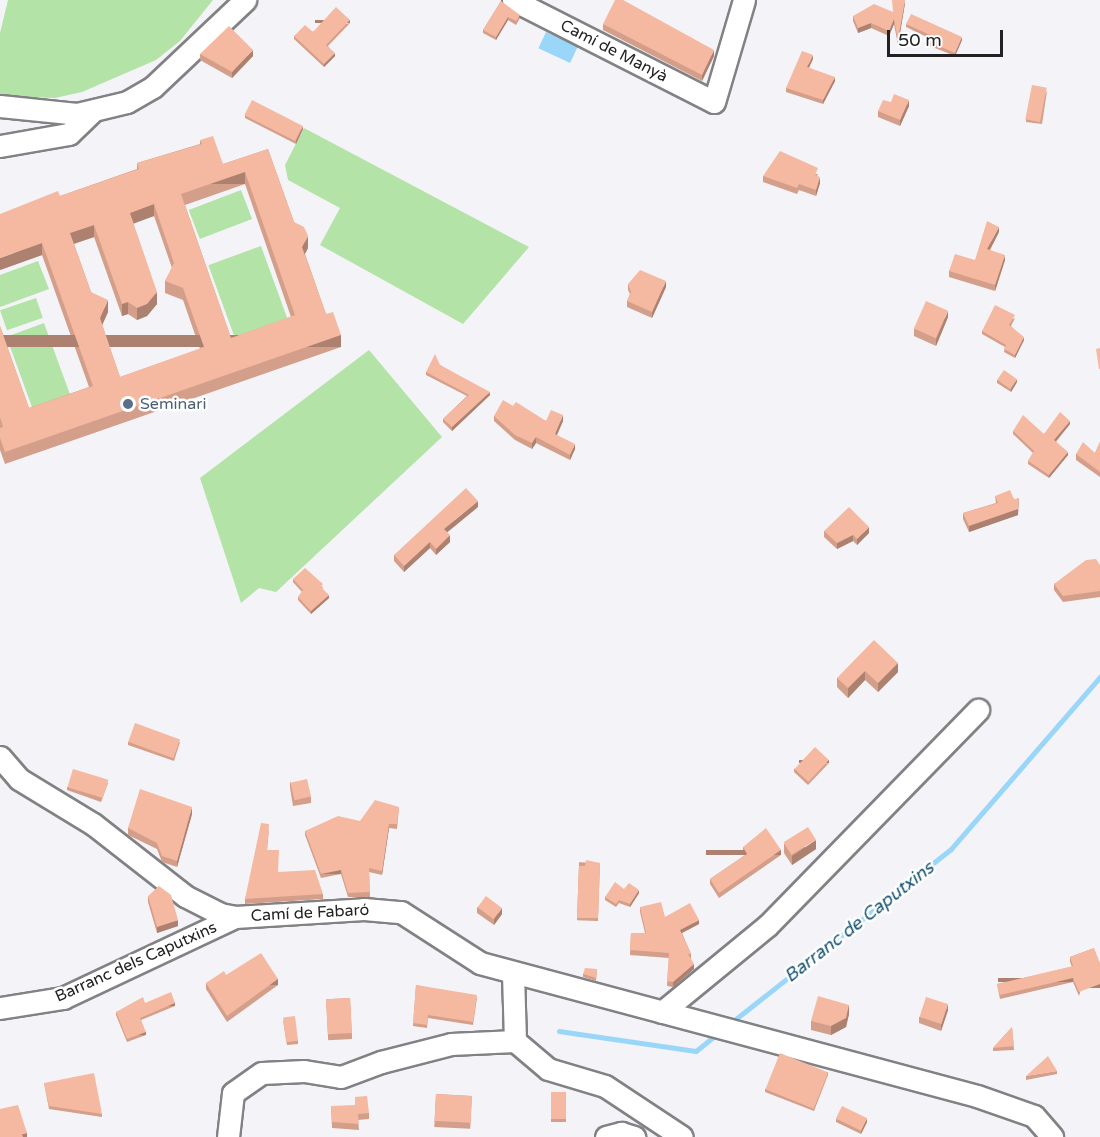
<!DOCTYPE html>
<html>
<head>
<meta charset="utf-8">
<style>
	body { margin:0 }
	#map { position:relative; width:1100px; height:1137px; overflow:hidden; background:#f4f4f8; font-family:"Varela Round",sans-serif }
	div>[style] { position:absolute }
	.green>* { inset:0; background:#b3e3a6; transform-origin:0 0 }
	.water>* { inset:0; background:#99d6f8; transform-origin:0 0 }
	.stream>* { height:4.5px; margin:-2.25px; padding:0 2.25px; transform-origin:2.25px; border-radius:2.25px; background:#99d6f8 }
	.roads { filter:drop-shadow(2px 0 #828285) drop-shadow(-2px 0 #828285) drop-shadow(0 2px #828285) drop-shadow(0 -2px #828285) }
	.minor>* { height:21px; margin:-10.5px; padding:0 10.5px; transform-origin:10.5px; border-radius:10.5px; background:#fff }
	.wall>* { inset:0; background:#d39e8a; transform-origin:0 0 }
	.shaded-wall>* { inset:0; background:#ac8170; transform-origin:0 0 }
	.building>* { inset:0; background:#f5b8a0; transform-origin:0 0 }
	.dots>* { width:16px; height:16px; translate:-50% -50%; box-sizing:border-box; border:3px solid #fff; border-radius:50% }
	span { translate:-50% -50%; white-space:nowrap; text-align:center; line-height:1.15; -webkit-text-stroke:5px #fff; paint-order:stroke }
	.street-label { font-size:16px; color:#222223 }
	.service-label { font-size:16px; color:#4e5e75 }
	.left { translate:0 -50%; text-align:left }
	.water-label { font-size:18px; color:#165370; font-style:italic }
	.scale { position:absolute; left:887px; top:30px; width:116px; height:27px; box-sizing:border-box; border:3px solid #222223; border-top:0; padding-left:8px; font-size:18px; line-height:21px; white-space:nowrap; color:#222223; -webkit-text-stroke:4px #fff; paint-order:stroke }
</style>
</head>
<body>
<div id="map">
	<div class="green">
		<div style="clip-path:polygon(8px 0,213px 0,180px 41px,156px 60px,82px 92px,55px 98px,0 96px,0 33px)"></div>
		<div style="clip-path:polygon(304px 128px,529px 247px,463px 324px,320px 245px,340px 208px,288px 180px,285px 165px)"></div>
		<div style="left:241px;top:190px;width:31px;height:56px;rotate:69deg"></div>
		<div style="left:261px;top:246px;width:84px;height:56px;rotate:70deg"></div>
		<div style="clip-path:polygon(38px 261px,49px 289px,0 307px,0 275px)"></div>
		<div style="left:36px;top:298px;width:21px;height:38px;rotate:71deg"></div>
		<div style="left:44px;top:323px;width:83px;height:40px;rotate:70deg"></div>
		<div style="clip-path:polygon(369px 350px,442px 437px,276px 592px,259px 588px,241px 603px,200px 478px)"></div>
	</div>
	<div class="water">
		<div style="left:546px;top:32px;width:35px;height:18px;rotate:25deg"></div>
	</div>
	<div class="stream">
		<div style="left:732px;top:1022px;width:279px;rotate:-38.3deg"></div>
		<div style="left:951px;top:849px;width:228px;rotate:-49.1deg"></div>
		<div style="left:559px;top:1031px;width:138px;rotate:8.3deg"></div>
		<div style="left:696px;top:1051px;width:28px;rotate:-39deg"></div>
	</div>
	<div class="roads">
		<div class="minor">
			<div style="left:513px;top:0;width:225px;rotate:26.9deg"></div>
			<div style="left:714px;top:102px;width:106px;rotate:-73.6deg"></div>
			<div style="left:0;top:106px;width:77px;rotate:5.9deg"></div>
			<div style="left:77px;top:114px;width:51px;rotate:-13.5deg"></div>
			<div style="left:127px;top:102px;width:30px;rotate:-30deg"></div>
			<div style="left:153px;top:87px;width:127px;rotate:-43.4deg"></div>
			<div style="left:0;top:146px;width:70px;rotate:-9.9deg"></div>
			<div style="left:69px;top:134px;width:32px;rotate:-44deg"></div>
			<div style="left:0;top:757px;width:29px;rotate:49deg"></div>
			<div style="left:19px;top:779px;width:87px;rotate:31.3deg"></div>
			<div style="left:93px;top:824px;width:117px;rotate:38deg"></div>
			<div style="left:185px;top:896px;width:39px;rotate:27deg"></div>
			<div style="left:220px;top:914px;width:15px;rotate:11deg"></div>
			<div style="left:235px;top:917px;width:129px;rotate:-3.5deg"></div>
			<div style="left:364px;top:909px;width:37px;rotate:5deg"></div>
			<div style="left:401px;top:912px;width:94px;rotate:32.8deg"></div>
			<div style="left:480px;top:963px;width:514px;rotate:14.98deg"></div>
			<div style="left:977px;top:1096px;width:60px;rotate:19.3deg"></div>
			<div style="left:1034px;top:1116px;width:28px;rotate:49deg"></div>
			<div style="left:0;top:1008px;width:64px;rotate:-9deg"></div>
			<div style="left:63px;top:998px;width:190px;rotate:-25.2deg"></div>
			<div style="left:662px;top:1012px;width:137px;rotate:-39.4deg"></div>
			<div style="left:768px;top:925px;width:301px;rotate:-45.7deg"></div>
			<div style="left:515px;top:1041px;width:43px;rotate:40.3deg"></div>
			<div style="left:548px;top:1069px;width:59px;rotate:16.6deg"></div>
			<div style="left:605px;top:1086px;width:92px;rotate:33.5deg"></div>
			<div style="left:228px;top:1137px;width:44px;rotate:-83.5deg"></div>
			<div style="left:233px;top:1093px;width:35px;rotate:-35deg"></div>
			<div style="left:262px;top:1073px;width:42px;rotate:-2.7deg"></div>
			<div style="left:304px;top:1071px;width:37px;rotate:9deg"></div>
			<div style="left:341px;top:1077px;width:43px;rotate:-20.6deg"></div>
			<div style="left:381px;top:1062px;width:72px;rotate:-14.4deg"></div>
			<div style="left:451px;top:1044px;width:64px;rotate:-2.7deg"></div>
			<div style="left:515px;top:1041px;width:67px;rotate:-91.7deg"></div>
			<div style="left:606px;top:1137px;width:16px;rotate:-15deg"></div>
			<div style="left:621px;top:1133px;width:14px;rotate:17deg"></div>
		</div>
	</div>
	<div class="wall">
		<div style="clip-path:polygon(501px 1px,520px 18px,516px 25px,508px 20px,496px 40px,483px 33px,483px 30px)"></div>
		<div style="clip-path:polygon(905px 3px,898px 45px,894px 24px,889px 36px,871px 28px,858px 33px,853px 21px,853px 16px,893px 12px)"></div>
		<div style="clip-path:polygon(350px 23px,328px 46px,335px 56px,324px 67px,294px 39px,294px 36px)"></div>
		<div style="clip-path:polygon(603px 24px,714px 56px,702px 81px,603px 30px)"></div>
		<div style="clip-path:polygon(906px 24px,962px 40px,955px 56px,930px 46px,930px 42px,931px 39px,906px 27px)"></div>
		<div style="clip-path:polygon(200px 54px,253px 56px,232px 78px,200px 60px)"></div>
		<div style="clip-path:polygon(813px 59px,809px 68px,835px 81px,823px 104px,786px 92px,786px 88px)"></div>
		<div style="clip-path:polygon(1047px 91px,1042px 124px,1026px 122px,1026px 119px)"></div>
		<div style="clip-path:polygon(891px 102px,909px 106px,900px 126px,878px 117px,878px 111px)"></div>
		<div style="clip-path:polygon(245px 115px,303px 129px,296px 144px,245px 118px)"></div>
		<div style="clip-path:polygon(evenodd,200px 140px,223px 164px,268px 149px,294px 222px,308px 248px,305px 254px,326px 314px,341px 347px,5px 464px,0 450px,0 326px,29px 408px,89px 387px,42px 255px,0 270px,60px 196px,137px 169px,137px 163px,200px 144px,200px 140px,245px 184px,291px 317px,231px 338px,185px 205px,245px 184px,200px 140px,154px 216px,172px 268px,165px 281px,165px 293px,183px 300px,200px 349px,120px 377px,102px 325px,108px 312px,91px 292px,74px 244px,94px 237px,122px 316px,128px 314px,137px 320px,147px 316px,157px 304px,133px 223px,154px 216px)"></div>
		<div style="clip-path:polygon(818px 174px,817px 176px,820px 183px,816px 196px,799px 190px,797px 194px,763px 182px,763px 176px)"></div>
		<div style="clip-path:polygon(999px 232px,990px 250px,1005px 260px,995px 291px,949px 277px,949px 271px,975px 260px)"></div>
		<div style="clip-path:polygon(628px 284px,666px 287px,652px 318px,627px 307px,627px 301px,630px 294px,628px 290px)"></div>
		<div style="clip-path:polygon(948px 317px,936px 346px,914px 336px,914px 329px)"></div>
		<div style="clip-path:polygon(1015px 318px,1011px 326px,1024px 340px,1015px 358px,1004px 352px,1005px 347px,982px 334px,982px 331px)"></div>
		<div style="clip-path:polygon(440px 365px,490px 395px,452px 431px,443px 422px,443px 419px,467px 396px,426px 375px,426px 372px)"></div>
		<div style="clip-path:polygon(997px 380px,1017px 382px,1011px 392px,997px 383px)"></div>
		<div style="clip-path:polygon(513px 406px,546px 421px,563px 421px,557px 435px,575px 449px,570px 460px,536px 443px,532px 449px,515px 440px,494px 421px,494px 416px)"></div>
		<div style="clip-path:polygon(1070px 424px,1056px 442px,1068px 455px,1049px 478px,1028px 464px,1028px 461px,1033px 453px,1013px 434px,1013px 431px,1044px 434px)"></div>
		<div style="clip-path:polygon(1100px 442px,1100px 477px,1076px 460px,1076px 454px,1095px 453px)"></div>
		<div style="clip-path:polygon(995px 496px,1014px 499px,1018px 515px,969px 532px,963px 519px,963px 513px,996px 503px)"></div>
		<div style="clip-path:polygon(478px 507px,447px 532px,450px 542px,436px 555px,430px 548px,404px 572px,394px 561px,394px 555px)"></div>
		<div style="clip-path:polygon(824px 531px,869px 533px,857px 545px,853px 541px,837px 549px,824px 537px)"></div>
		<div style="clip-path:polygon(1100px 565px,1100px 597px,1063px 602px,1054px 590px,1054px 584px)"></div>
		<div style="clip-path:polygon(293px 579px,323px 587px,322px 588px,329px 598px,311px 614px,298px 600px,298px 597px,302px 592px,293px 582px)"></div>
		<div style="clip-path:polygon(898px 663px,898px 672px,878px 692px,865px 680px,848px 698px,837px 687px,837px 678px)"></div>
		<div style="clip-path:polygon(128px 742px,180px 742px,174px 761px,128px 745px)"></div>
		<div style="clip-path:polygon(829px 763px,808px 785px,794px 772px,794px 769px)"></div>
		<div style="clip-path:polygon(290px 782px,311px 797px,311px 803px,293px 806px,290px 788px)"></div>
		<div style="clip-path:polygon(108px 783px,101px 802px,67px 790px,67px 787px)"></div>
		<div style="clip-path:polygon(399px 807px,397px 829px,389px 828px,382px 875px,369px 872px,370px 897px,348px 897px,341px 874px,321px 878px,305px 835px,305px 831px,360px 821px)"></div>
		<div style="clip-path:polygon(192px 814px,177px 867px,162px 862px,157px 849px,128px 835px,128px 828px)"></div>
		<div style="clip-path:polygon(269px 829px,267px 850px,278px 872px,323px 894px,323px 899px,245px 904px,245px 899px)"></div>
		<div style="clip-path:polygon(784px 844px,816px 849px,792px 865px,784px 853px)"></div>
		<div style="clip-path:polygon(743px 847px,781px 855px,719px 898px,710px 884px,710px 879px,745px 855px,743px 853px)"></div>
		<div style="left:600px;top:863px;width:58px;height:21px;rotate:92deg"></div>
		<div style="clip-path:polygon(624px 889px,639px 893px,630px 907px,619px 903px,616px 907px,605px 900px,605px 897px)"></div>
		<div style="clip-path:polygon(148px 896px,178px 926px,157px 933px,148px 902px)"></div>
		<div style="clip-path:polygon(477px 907px,502px 914px,494px 925px,477px 913px)"></div>
		<div style="clip-path:polygon(640px 907px,665px 917px,699px 924px,682px 933px,691px 954px,691px 959px,694px 969px,673px 987px,667px 986px,669px 958px,630px 955px,631px 933px,645px 933px,640px 912px)"></div>
		<div style="clip-path:polygon(1094px 948px,1079px 996px,1073px 982px,1000px 999px,997px 984px,1072px 967px,1070px 962px,1070px 957px)"></div>
		<div style="clip-path:polygon(597px 969px,596px 981px,583px 977px,583px 974px)"></div>
		<div style="clip-path:polygon(226px 975px,278px 985px,227px 1022px,206px 989px,206px 983px)"></div>
		<div style="clip-path:polygon(416px 985px,477px 998px,473px 1025px,428px 1018px,427px 1028px,413px 1026px)"></div>
		<div style="left:350px;top:998px;width:41px;height:24px;rotate:87deg"></div>
		<div style="clip-path:polygon(145px 1003px,175px 1006px,141px 1020px,146px 1035px,127px 1042px,116px 1015px,116px 1012px)"></div>
		<div style="clip-path:polygon(948px 1010px,941px 1031px,919px 1023px,919px 1017px)"></div>
		<div style="clip-path:polygon(849px 1014px,846px 1027px,831px 1035px,811px 1030px,811px 1021px)"></div>
		<div style="clip-path:polygon(283px 1020px,298px 1041px,298px 1044px,287px 1045px)"></div>
		<div style="clip-path:polygon(1012px 1027px,1014px 1050px,993px 1051px,993px 1048px)"></div>
		<div style="clip-path:polygon(1057px 1071px,1057px 1074px,1026px 1080px,1026px 1076px)"></div>
		<div style="clip-path:polygon(828px 1075px,814px 1111px,765px 1092px,765px 1089px)"></div>
		<div style="clip-path:polygon(44px 1083px,102px 1114px,102px 1117px,49px 1109px)"></div>
		<div style="left:551px;top:1092px;width:15px;height:30px"></div>
		<div style="left:436px;top:1094px;width:36px;height:33px;rotate:3deg"></div>
		<div style="clip-path:polygon(331px 1106px,369px 1113px,369px 1119px,358px 1120px,359px 1130px,332px 1128px)"></div>
		<div style="clip-path:polygon(836px 1119px,867px 1122px,861px 1134px,836px 1122px)"></div>
	</div>
	<div class="shaded-wall">
		<div style="clip-path:polygon(905px 0,905px 3px,898px 45px,898px 40px)"></div>
		<div style="clip-path:polygon(508px 17px,508px 20px,496px 40px,496px 37px)"></div>
		<div style="clip-path:polygon(894px 19px,894px 24px,889px 36px,889px 31px)"></div>
		<div style="left:350px;top:20px;width:3px;height:35px;rotate:90deg"></div>
		<div style="clip-path:polygon(871px 23px,871px 28px,858px 33px,858px 28px)"></div>
		<div style="clip-path:polygon(962px 37px,962px 40px,955px 56px,955px 53px)"></div>
		<div style="clip-path:polygon(253px 50px,253px 56px,232px 78px,232px 72px)"></div>
		<div style="clip-path:polygon(714px 50px,714px 56px,702px 81px,702px 75px)"></div>
		<div style="clip-path:polygon(335px 53px,335px 56px,324px 67px,324px 64px)"></div>
		<div style="clip-path:polygon(813px 55px,813px 59px,807px 71px,807px 67px)"></div>
		<div style="clip-path:polygon(835px 77px,835px 81px,823px 104px,823px 100px)"></div>
		<div style="clip-path:polygon(909px 100px,909px 106px,900px 126px,900px 120px)"></div>
		<div style="clip-path:polygon(303px 126px,303px 129px,296px 144px,296px 141px)"></div>
		<div style="left:245px;top:172px;width:12px;height:68px;rotate:90deg"></div>
		<div style="clip-path:polygon(820px 177px,820px 183px,816px 196px,816px 190px)"></div>
		<div style="clip-path:polygon(154px 204px,154px 216px,130px 225px,130px 213px)"></div>
		<div style="clip-path:polygon(94px 225px,94px 237px,70px 245px,70px 233px)"></div>
		<div style="clip-path:polygon(999px 227px,999px 232px,987px 255px,987px 249px)"></div>
		<div style="clip-path:polygon(308px 236px,308px 248px,302px 259px,302px 247px)"></div>
		<div style="clip-path:polygon(42px 243px,42px 255px,0 270px,0 258px)"></div>
		<div style="clip-path:polygon(1005px 255px,1005px 260px,995px 291px,995px 285px)"></div>
		<div style="clip-path:polygon(666px 281px,666px 287px,652px 318px,652px 312px)"></div>
		<div style="clip-path:polygon(157px 292px,157px 304px,147px 316px,137px 320px,137px 308px)"></div>
		<div style="clip-path:polygon(108px 300px,108px 312px,100px 330px,100px 318px)"></div>
		<div style="clip-path:polygon(128px 302px,128px 314px,122px 316px,122px 304px)"></div>
		<div style="clip-path:polygon(948px 311px,948px 317px,936px 346px,936px 340px)"></div>
		<div style="left:341px;top:335px;width:12px;height:356px;rotate:90deg"></div>
		<div style="clip-path:polygon(1024px 337px,1024px 340px,1015px 358px,1015px 355px)"></div>
		<div style="clip-path:polygon(1017px 379px,1017px 382px,1011px 392px,1011px 389px)"></div>
		<div style="clip-path:polygon(490px 392px,490px 395px,452px 431px,452px 427px)"></div>
		<div style="clip-path:polygon(563px 415px,563px 421px,555px 439px,555px 434px)"></div>
		<div style="clip-path:polygon(1070px 421px,1070px 424px,1054px 443px,1054px 440px)"></div>
		<div style="clip-path:polygon(536px 437px,536px 443px,532px 449px,532px 443px)"></div>
		<div style="clip-path:polygon(575px 444px,575px 449px,570px 460px,570px 455px)"></div>
		<div style="clip-path:polygon(1068px 452px,1068px 455px,1049px 478px,1049px 475px)"></div>
		<div style="clip-path:polygon(1019px 498px,1018px 515px,969px 532px,969px 526px)"></div>
		<div style="clip-path:polygon(478px 501px,478px 507px,444px 535px,444px 529px)"></div>
		<div style="clip-path:polygon(869px 527px,869px 533px,857px 545px,857px 539px)"></div>
		<div style="clip-path:polygon(450px 535px,450px 542px,436px 555px,436px 549px)"></div>
		<div style="clip-path:polygon(853px 535px,853px 541px,837px 549px,837px 543px)"></div>
		<div style="clip-path:polygon(430px 542px,430px 548px,404px 572px,404px 566px)"></div>
		<div style="clip-path:polygon(329px 595px,329px 598px,311px 614px,311px 611px)"></div>
		<div style="clip-path:polygon(898px 663px,898px 672px,878px 692px,878px 683px)"></div>
		<div style="clip-path:polygon(865px 671px,865px 680px,848px 698px,848px 688px)"></div>
		<div style="left:829px;top:760px;width:3px;height:30px;rotate:90deg"></div>
		<div style="clip-path:polygon(192px 807px,192px 814px,177px 867px,177px 861px)"></div>
		<div style="clip-path:polygon(389px 824px,389px 828px,382px 875px,382px 871px)"></div>
		<div style="clip-path:polygon(816px 840px,816px 849px,792px 865px,792px 856px)"></div>
		<div style="left:781px;top:850px;width:5px;height:75px;rotate:90deg"></div>
		<div style="left:341px;top:870px;width:4px;height:20px;rotate:90deg"></div>
		<div style="clip-path:polygon(639px 890px,639px 893px,630px 907px,630px 904px)"></div>
		<div style="clip-path:polygon(502px 908px,502px 914px,494px 925px,494px 919px)"></div>
		<div style="clip-path:polygon(178px 920px,178px 926px,157px 933px,157px 927px)"></div>
		<div style="clip-path:polygon(699px 920px,699px 924px,680px 934px,680px 930px)"></div>
		<div style="clip-path:polygon(694px 964px,694px 969px,673px 987px,673px 982px)"></div>
		<div style="left:1073px;top:978px;width:4px;height:75px;rotate:90deg"></div>
		<div style="left:278px;top:979px;width:6px;height:63px;rotate:90deg"></div>
		<div style="left:1100px;top:984px;width:4px;height:22px;rotate:90deg"></div>
		<div style="left:175px;top:1003px;width:3px;height:38px;rotate:90deg"></div>
		<div style="clip-path:polygon(948px 1004px,948px 1010px,941px 1031px,941px 1025px)"></div>
		<div style="clip-path:polygon(849px 1005px,849px 1014px,846px 1027px,831px 1035px,831px 1026px)"></div>
		<div style="left:146px;top:1032px;width:3px;height:20px;rotate:90deg"></div>
		<div style="left:828px;top:1072px;width:3px;height:39px;rotate:90deg"></div>
		<div style="clip-path:polygon(867px 1118px,867px 1122px,861px 1134px,861px 1131px)"></div>
		<div style="clip-path:polygon(27px 1133px,27px 1137px,22px 1137px,22px 1134px)"></div>
	</div>
	<div class="building">
		<div style="clip-path:polygon(615px 0,623px 0,714px 50px,702px 75px,603px 24px)"></div>
		<div style="clip-path:polygon(892px 0,905px 0,898px 40px,894px 19px,889px 31px,871px 23px,858px 28px,853px 16px,874px 4px,893px 12px)"></div>
		<div style="clip-path:polygon(501px 1px,520px 15px,516px 21px,508px 17px,496px 37px,483px 30px)"></div>
		<div style="clip-path:polygon(336px 7px,350px 20px,326px 45px,335px 53px,324px 64px,294px 36px,305px 25px,313px 32px)"></div>
		<div style="clip-path:polygon(911px 14px,962px 37px,955px 53px,930px 42px,932px 36px,906px 24px)"></div>
		<div style="clip-path:polygon(229px 26px,253px 50px,232px 72px,200px 54px)"></div>
		<div style="clip-path:polygon(802px 51px,813px 55px,807px 67px,835px 77px,823px 100px,786px 88px)"></div>
		<div style="left:1032px;top:85px;width:15px;height:35px;rotate:11deg"></div>
		<div style="clip-path:polygon(894px 94px,909px 100px,900px 120px,878px 111px,883px 100px,891px 102px)"></div>
		<div style="left:252px;top:100px;width:57px;height:17px;rotate:27deg"></div>
		<div style="clip-path:polygon(evenodd,213px 136px,223px 164px,268px 149px,294px 222px,304px 227px,308px 236px,302px 247px,326px 314px,333px 312px,341px 335px,5px 452px,0 438px,0 428px,3px 427px,0 417px,0 326px,29px 408px,93px 386px,42px 243px,0 258px,0 214px,58px 191px,60px 196px,139px 169px,137px 163px,202px 144px,200px 140px,213px 136px,245px 172px,295px 315px,231px 338px,181px 194px,245px 172px,213px 136px,154px 204px,174px 263px,165px 281px,183px 288px,204px 347px,120px 377px,100px 318px,108px 300px,91px 292px,70px 233px,94px 225px,122px 304px,128px 302px,137px 308px,147px 304px,157px 292px,130px 213px,154px 204px)"></div>
		<div style="clip-path:polygon(780px 151px,818px 168px,815px 175px,820px 177px,816px 190px,799px 184px,797px 188px,763px 176px)"></div>
		<div style="clip-path:polygon(987px 221px,999px 227px,987px 249px,1005px 255px,995px 285px,949px 271px,955px 254px,975px 260px)"></div>
		<div style="clip-path:polygon(640px 270px,666px 281px,652px 312px,627px 301px,631px 292px,628px 284px)"></div>
		<div style="left:926px;top:301px;width:24px;height:30px;rotate:24deg"></div>
		<div style="clip-path:polygon(995px 305px,1015px 315px,1009px 325px,1024px 337px,1015px 355px,1004px 349px,1006px 345px,982px 331px)"></div>
		<div style="clip-path:polygon(1100px 348px,1100px 369px,1099px 369px,1096px 349px)"></div>
		<div style="clip-path:polygon(435px 354px,440px 365px,490px 392px,452px 427px,443px 419px,469px 395px,426px 372px)"></div>
		<div style="left:1004px;top:370px;width:16px;height:12px;rotate:35deg"></div>
		<div style="clip-path:polygon(503px 400px,513px 406px,516px 402px,546px 421px,551px 410px,563px 415px,555px 434px,575px 444px,570px 455px,536px 437px,532px 443px,515px 435px,494px 416px)"></div>
		<div style="clip-path:polygon(1060px 412px,1070px 421px,1054px 440px,1068px 452px,1049px 475px,1028px 461px,1034px 451px,1013px 431px,1023px 415px,1044px 434px)"></div>
		<div style="clip-path:polygon(1083px 442px,1095px 453px,1100px 442px,1100px 472px,1076px 454px)"></div>
		<div style="clip-path:polygon(466px 488px,478px 501px,444px 529px,450px 535px,436px 549px,430px 542px,404px 566px,394px 555px)"></div>
		<div style="clip-path:polygon(1010px 490px,1014px 499px,1019px 498px,1018px 509px,969px 526px,963px 513px,998px 503px,995px 496px)"></div>
		<div style="clip-path:polygon(849px 507px,869px 527px,857px 539px,853px 535px,837px 543px,824px 531px)"></div>
		<div style="clip-path:polygon(1096px 559px,1100px 565px,1100px 591px,1063px 596px,1054px 584px,1086px 560px)"></div>
		<div style="clip-path:polygon(305px 568px,323px 584px,321px 587px,329px 595px,311px 611px,298px 597px,303px 590px,293px 579px)"></div>
		<div style="clip-path:polygon(874px 640px,898px 663px,878px 683px,865px 671px,848px 688px,837px 678px)"></div>
		<div style="left:135px;top:723px;width:48px;height:20px;rotate:20deg"></div>
		<div style="left:815px;top:747px;width:19px;height:30px;rotate:43deg"></div>
		<div style="left:73px;top:769px;width:37px;height:19px;rotate:17deg"></div>
		<div style="left:307px;top:779px;width:18px;height:17px;rotate:77deg"></div>
		<div style="clip-path:polygon(140px 789px,192px 807px,177px 861px,162px 856px,157px 843px,128px 828px)"></div>
		<div style="clip-path:polygon(375px 800px,399px 807px,397px 824px,389px 824px,382px 871px,369px 868px,370px 892px,348px 893px,341px 870px,321px 874px,305px 831px,338px 816px,360px 821px)"></div>
		<div style="clip-path:polygon(261px 823px,269px 824px,267px 850px,279px 850px,278px 872px,315px 870px,323px 894px,245px 899px)"></div>
		<div style="left:808px;top:827px;width:15px;height:29px;rotate:58deg"></div>
		<div style="clip-path:polygon(766px 828px,781px 850px,719px 893px,710px 879px,747px 854px,743px 847px)"></div>
		<div style="clip-path:polygon(586px 860px,600px 863px,598px 918px,577px 918px,579px 866px,585px 866px)"></div>
		<div style="clip-path:polygon(615px 882px,624px 889px,629px 883px,639px 890px,630px 904px,619px 900px,616px 904px,605px 897px)"></div>
		<div style="clip-path:polygon(159px 886px,171px 895px,178px 920px,157px 927px,148px 896px)"></div>
		<div style="left:486px;top:896px;width:20px;height:14px;rotate:37deg"></div>
		<div style="clip-path:polygon(661px 902px,665px 917px,690px 903px,699px 920px,680px 930px,691px 954px,688px 954px,694px 964px,673px 982px,667px 981px,669px 953px,630px 950px,631px 933px,646px 933px,640px 907px)"></div>
		<div style="clip-path:polygon(1094px 948px,1100px 963px,1100px 984px,1079px 992px,1073px 978px,1000px 995px,997px 984px,1073px 966px,1070px 957px)"></div>
		<div style="clip-path:polygon(261px 953px,278px 979px,227px 1016px,206px 983px,224px 971px,226px 975px)"></div>
		<div style="clip-path:polygon(585px 968px,597px 969px,596px 978px,583px 974px)"></div>
		<div style="clip-path:polygon(416px 985px,477px 995px,473px 1022px,428px 1015px,427px 1025px,413px 1023px)"></div>
		<div style="clip-path:polygon(171px 992px,175px 1003px,140px 1018px,146px 1032px,127px 1039px,116px 1012px,143px 997px,145px 1003px)"></div>
		<div style="clip-path:polygon(818px 996px,849px 1005px,846px 1018px,831px 1026px,811px 1021px)"></div>
		<div style="left:926px;top:997px;width:23px;height:21px;rotate:18deg"></div>
		<div style="left:350px;top:998px;width:35px;height:24px;rotate:87deg"></div>
		<div style="left:295px;top:1016px;width:25px;height:12px;rotate:83deg"></div>
		<div style="clip-path:polygon(1012px 1027px,1014px 1046px,993px 1048px)"></div>
		<div style="left:780px;top:1053px;width:52px;height:39px;rotate:22deg"></div>
		<div style="clip-path:polygon(1048px 1056px,1057px 1071px,1026px 1076px)"></div>
		<div style="clip-path:polygon(94px 1073px,102px 1114px,49px 1106px,44px 1083px)"></div>
		<div style="left:551px;top:1092px;width:15px;height:27px"></div>
		<div style="left:436px;top:1094px;width:36px;height:27px;rotate:3deg"></div>
		<div style="clip-path:polygon(367px 1096px,369px 1113px,358px 1114px,359px 1124px,332px 1122px,331px 1106px,355px 1105px,355px 1097px)"></div>
		<div style="clip-path:polygon(18px 1105px,27px 1133px,22px 1134px,23px 1137px,0 1137px,0 1109px)"></div>
		<div style="left:842px;top:1106px;width:28px;height:14px;rotate:26deg"></div>
	</div>
	<div class="dots">
		<div style="left:128px;top:404px;background:#5c6f8a"></div>
	</div>
	<div class="street-label">
		<span style="left:614px;top:51px;rotate:27deg">Camí de Manyà</span>
		<span style="left:310px;top:913px;rotate:-3deg">Camí de Fabaró</span>
		<span style="left:136px;top:962px;rotate:-24deg">Barranc dels Caputxins</span>
	</div>
	<div class="service-label">
		<span class="left" style="left:140px;top:404px">Seminari</span>
	</div>
	<div class="water-label">
		<span style="left:859px;top:922px;rotate:-38deg">Barranc de Caputxins</span>
	</div>
	<div class="scale">50 m</div>
</div>
</body>
</html>
